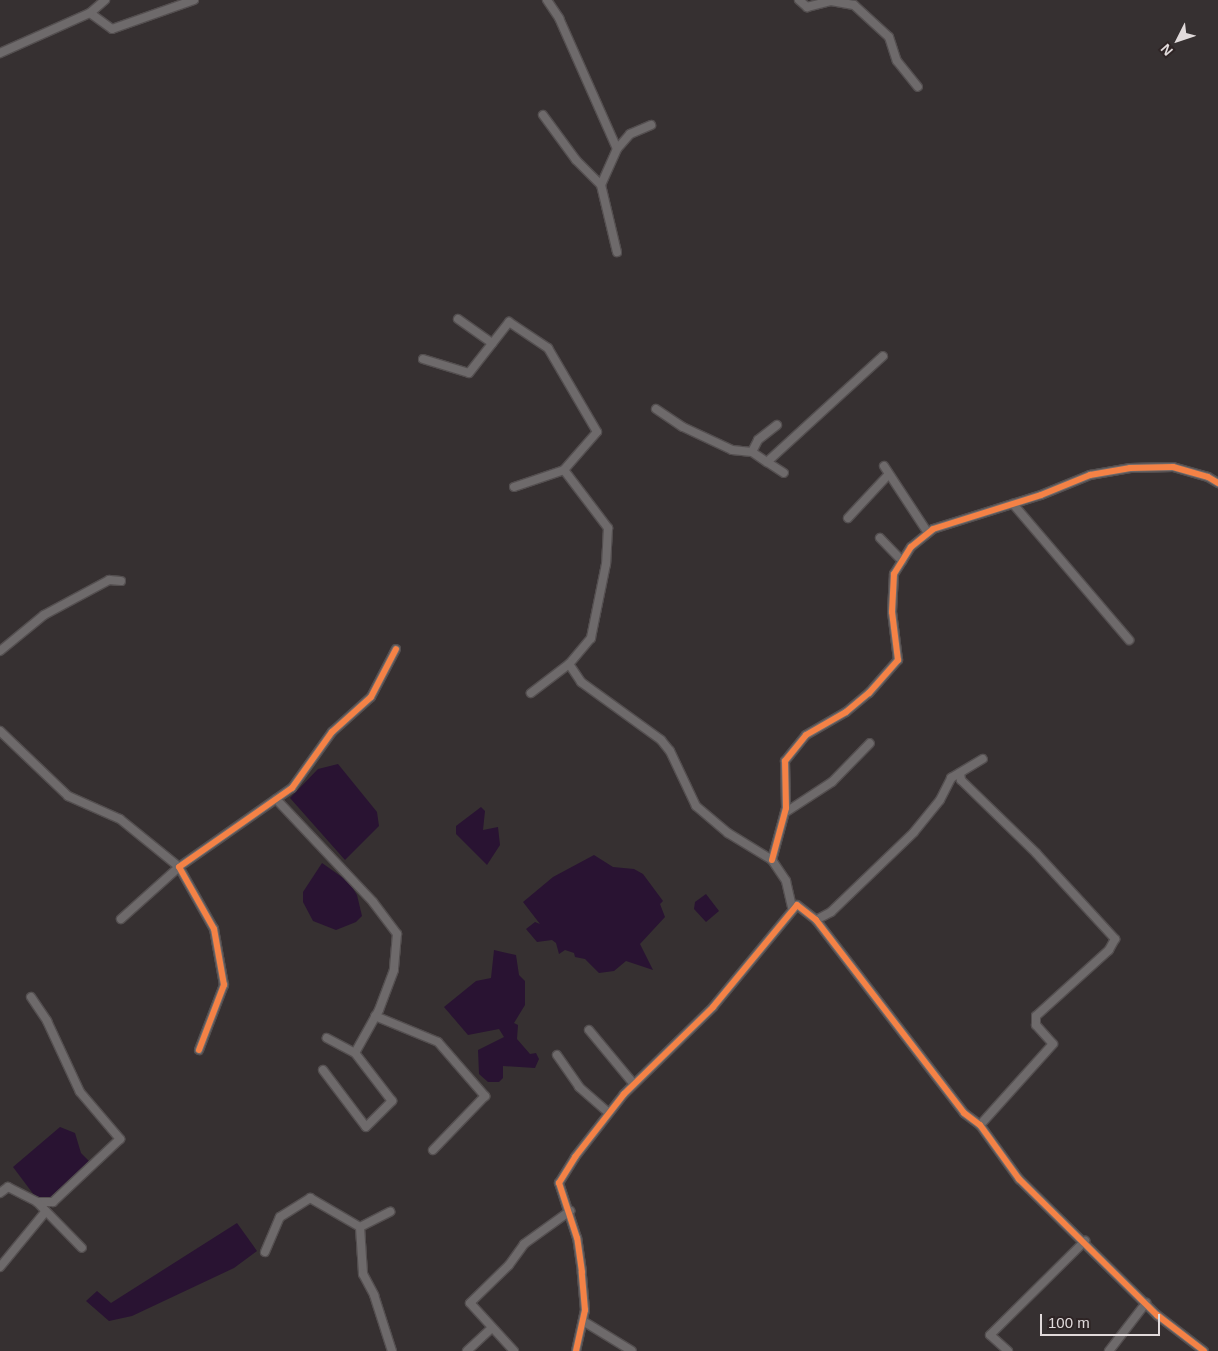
<!DOCTYPE html>
<html>
<head>
<meta charset="utf-8">
<style>
	body { margin:0 }
	#map { position:relative; width:1218px; height:1351px; overflow:hidden; background:#363031; font-family:Arial,sans-serif }
	div>[style] { position:absolute }
	.water>* { inset:0; background:#291332 }
	.roads { filter:drop-shadow(1px 0 #544f50) drop-shadow(-1px 0 #544f50) drop-shadow(0 1px #544f50) drop-shadow(0 -1px #544f50) }
	.minor>* { height:8px; margin:-4px; padding:0 4px; transform-origin:4px; border-radius:4px; background:#6e6a6b }
	.cycleway>* { height:6px; margin:-3px; padding:0 3px; transform-origin:3px; border-radius:3px; background:#f48246 }
	span { translate:-50% -50%; white-space:nowrap; text-align:center; line-height:1.15; -webkit-text-stroke:4.5px #2e2425; paint-order:stroke }
	.north { position:absolute; left:1153px; top:15px; width:50px; height:50px; -webkit-text-stroke:4px #2e2425; paint-order:stroke; rotate:229deg; font-size:14px; font-weight:700; line-height:20px; text-align:center; color:#e1dadb }
	.north::after { content:''; display:block; margin:auto; width:18px; height:22px; background:#e1dadb; clip-path:polygon(50% 0,100% 100%,50% 72%,0 100%) }
	.scale { position:absolute; left:1040px; top:1314px; width:120px; height:22px; box-sizing:border-box; border:2px solid #e1dadb; border-top:0; padding-left:6px; font-size:15px; line-height:18px; white-space:nowrap; color:#e1dadb; -webkit-text-stroke:4px #2e2425; paint-order:stroke }
</style>
</head>
<body>
<div id="map">
	<div class="water">
		<div style="clip-path:polygon(338px 764px,377px 812px,379px 826px,345px 860px,290px 798px,318px 769px)"></div>
		<div style="clip-path:polygon(481px 807px,485px 811px,483px 830px,498px 827px,500px 845px,487px 865px,456px 834px,456px 826px)"></div>
		<div style="clip-path:polygon(594px 855px,613px 867px,634px 869px,643px 874px,663px 901px,660px 904px,665px 917px,640px 944px,653px 970px,626px 961px,614px 971px,599px 973px,585px 959px,575px 957px,574px 953px,565px 950px,559px 954px,556px 943px,552px 940px,537px 942px,526px 929px,535px 922px,540px 924px,523px 902px,553px 877px)"></div>
		<div style="clip-path:polygon(322px 863px,349px 882px,357px 895px,362px 916px,356px 922px,336px 930px,313px 921px,303px 902px,303px 892px)"></div>
		<div style="clip-path:polygon(706px 894px,719px 911px,706px 922px,694px 909px,695px 902px)"></div>
		<div style="clip-path:polygon(494px 950px,516px 955px,519px 975px,525px 981px,525px 1005px,514px 1023px,518px 1025px,517px 1039px,530px 1054px,536px 1053px,539px 1059px,535px 1068px,503px 1066px,503px 1078px,499px 1082px,488px 1082px,479px 1074px,478px 1050px,504px 1037px,499px 1029px,468px 1035px,444px 1007px,476px 981px,491px 978px)"></div>
		<div style="clip-path:polygon(60px 1127px,75px 1133px,81px 1153px,90px 1162px,52px 1199px,43px 1200px,34px 1195px,13px 1167px)"></div>
		<div style="clip-path:polygon(237px 1223px,257px 1251px,234px 1268px,132px 1316px,109px 1321px,86px 1301px,97px 1291px,111px 1303px)"></div>
	</div>
	<div class="roads">
		<div class="minor">
			<div style="left:105px;top:0;width:20px;rotate:139deg"></div>
			<div style="left:90px;top:13px;width:27px;rotate:36deg"></div>
			<div style="left:112px;top:29px;width:87px;rotate:-19.5deg"></div>
			<div style="left:547px;top:0;width:22px;rotate:56deg"></div>
			<div style="left:559px;top:18px;width:143px;rotate:66.1deg"></div>
			<div style="left:617px;top:149px;width:39px;rotate:114deg"></div>
			<div style="left:601px;top:185px;width:69px;rotate:76.6deg"></div>
			<div style="left:799px;top:0;width:11px;rotate:41deg"></div>
			<div style="left:807px;top:7px;width:25px;rotate:-14deg"></div>
			<div style="left:831px;top:1px;width:23px;rotate:10deg"></div>
			<div style="left:854px;top:5px;width:47px;rotate:42.4deg"></div>
			<div style="left:889px;top:37px;width:25px;rotate:72deg"></div>
			<div style="left:897px;top:61px;width:33px;rotate:51deg"></div>
			<div style="left:0;top:53px;width:98px;rotate:-24deg"></div>
			<div style="left:543px;top:115px;width:56px;rotate:53.7deg"></div>
			<div style="left:576px;top:160px;width:35px;rotate:45deg"></div>
			<div style="left:617px;top:149px;width:20px;rotate:-49deg"></div>
			<div style="left:630px;top:134px;width:23px;rotate:-23deg"></div>
			<div style="left:458px;top:319px;width:42px;rotate:35.2deg"></div>
			<div style="left:423px;top:359px;width:48px;rotate:16.9deg"></div>
			<div style="left:469px;top:373px;width:65px;rotate:-51.9deg"></div>
			<div style="left:509px;top:322px;width:47px;rotate:33.7deg"></div>
			<div style="left:548px;top:348px;width:97px;rotate:59.7deg"></div>
			<div style="left:597px;top:432px;width:50px;rotate:131deg"></div>
			<div style="left:656px;top:409px;width:32px;rotate:34deg"></div>
			<div style="left:683px;top:427px;width:54px;rotate:25.1deg"></div>
			<div style="left:732px;top:450px;width:20px;rotate:6deg"></div>
			<div style="left:777px;top:425px;width:24px;rotate:142deg"></div>
			<div style="left:758px;top:440px;width:13px;rotate:117deg"></div>
			<div style="left:752px;top:452px;width:18px;rotate:34deg"></div>
			<div style="left:767px;top:462px;width:157px;rotate:-42.4deg"></div>
			<div style="left:767px;top:462px;width:20px;rotate:33deg"></div>
			<div style="left:884px;top:466px;width:80px;rotate:56.7deg"></div>
			<div style="left:514px;top:487px;width:53px;rotate:-18.8deg"></div>
			<div style="left:564px;top:470px;width:73px;rotate:52.8deg"></div>
			<div style="left:608px;top:528px;width:36px;rotate:93deg"></div>
			<div style="left:606px;top:564px;width:76px;rotate:101.5deg"></div>
			<div style="left:591px;top:638px;width:34px;rotate:130deg"></div>
			<div style="left:569px;top:664px;width:48px;rotate:142.7deg"></div>
			<div style="left:1013px;top:504px;width:179px;rotate:49.5deg"></div>
			<div style="left:848px;top:518px;width:60px;rotate:-47deg"></div>
			<div style="left:880px;top:538px;width:32px;rotate:46deg"></div>
			<div style="left:0;top:651px;width:57px;rotate:-39.3deg"></div>
			<div style="left:44px;top:615px;width:74px;rotate:-28.3deg"></div>
			<div style="left:109px;top:580px;width:12px;rotate:5deg"></div>
			<div style="left:569px;top:664px;width:22px;rotate:56deg"></div>
			<div style="left:581px;top:682px;width:99px;rotate:35.9deg"></div>
			<div style="left:661px;top:740px;width:14px;rotate:51deg"></div>
			<div style="left:670px;top:751px;width:61px;rotate:64.7deg"></div>
			<div style="left:696px;top:806px;width:42px;rotate:40.2deg"></div>
			<div style="left:728px;top:833px;width:52px;rotate:31.5deg"></div>
			<div style="left:772px;top:860px;width:25px;rotate:56deg"></div>
			<div style="left:786px;top:881px;width:28px;rotate:77deg"></div>
			<div style="left:0;top:731px;width:94px;rotate:43.7deg"></div>
			<div style="left:68px;top:796px;width:57px;rotate:23.9deg"></div>
			<div style="left:120px;top:819px;width:76px;rotate:39.1deg"></div>
			<div style="left:179px;top:867px;width:78px;rotate:138.1deg"></div>
			<div style="left:960px;top:773px;width:7px;rotate:82deg"></div>
			<div style="left:961px;top:780px;width:105px;rotate:44.2deg"></div>
			<div style="left:1036px;top:853px;width:117px;rotate:47.4deg"></div>
			<div style="left:1115px;top:939px;width:13px;rotate:119deg"></div>
			<div style="left:1109px;top:950px;width:98px;rotate:137.9deg"></div>
			<div style="left:1036px;top:1016px;width:9px;rotate:90deg"></div>
			<div style="left:1036px;top:1025px;width:25px;rotate:48deg"></div>
			<div style="left:1053px;top:1044px;width:109px;rotate:132deg"></div>
			<div style="left:276px;top:799px;width:141px;rotate:46.7deg"></div>
			<div style="left:373px;top:902px;width:40px;rotate:53deg"></div>
			<div style="left:397px;top:934px;width:36px;rotate:95deg"></div>
			<div style="left:394px;top:970px;width:43px;rotate:110.6deg"></div>
			<div style="left:379px;top:1010px;width:49px;rotate:119.2deg"></div>
			<div style="left:355px;top:1053px;width:32px;rotate:-152deg"></div>
			<div style="left:786px;top:812px;width:55px;rotate:-33.1deg"></div>
			<div style="left:832px;top:782px;width:54px;rotate:-45.7deg"></div>
			<div style="left:772px;top:860px;width:54px;rotate:-74.9deg"></div>
			<div style="left:786px;top:808px;width:47px;rotate:-91.2deg"></div>
			<div style="left:785px;top:761px;width:33px;rotate:-51deg"></div>
			<div style="left:806px;top:735px;width:46px;rotate:-29.9deg"></div>
			<div style="left:846px;top:712px;width:30px;rotate:-40deg"></div>
			<div style="left:869px;top:693px;width:44px;rotate:-48.7deg"></div>
			<div style="left:898px;top:660px;width:48px;rotate:-97.1deg"></div>
			<div style="left:892px;top:612px;width:38px;rotate:-87deg"></div>
			<div style="left:894px;top:574px;width:32px;rotate:-58deg"></div>
			<div style="left:911px;top:547px;width:28px;rotate:-39deg"></div>
			<div style="left:933px;top:529px;width:113px;rotate:-17.5deg"></div>
			<div style="left:1041px;top:495px;width:53px;rotate:-22.2deg"></div>
			<div style="left:1090px;top:475px;width:41px;rotate:-9.9deg"></div>
			<div style="left:1130px;top:468px;width:43px;rotate:-1.3deg"></div>
			<div style="left:1173px;top:467px;width:36px;rotate:16deg"></div>
			<div style="left:1208px;top:477px;width:12px;rotate:31deg"></div>
			<div style="left:816px;top:920px;width:17px;rotate:-28deg"></div>
			<div style="left:831px;top:912px;width:115px;rotate:-43.9deg"></div>
			<div style="left:914px;top:832px;width:41px;rotate:-50.9deg"></div>
			<div style="left:940px;top:800px;width:25px;rotate:-63deg"></div>
			<div style="left:951px;top:778px;width:37px;rotate:-31deg"></div>
			<div style="left:31px;top:997px;width:29px;rotate:56deg"></div>
			<div style="left:47px;top:1021px;width:78px;rotate:65.1deg"></div>
			<div style="left:80px;top:1092px;width:62px;rotate:49.6deg"></div>
			<div style="left:120px;top:1139px;width:92px;rotate:136.8deg"></div>
			<div style="left:53px;top:1202px;width:16px;rotate:180deg"></div>
			<div style="left:375px;top:1016px;width:68px;rotate:22.4deg"></div>
			<div style="left:438px;top:1042px;width:72px;rotate:49deg"></div>
			<div style="left:485px;top:1096px;width:75px;rotate:133.9deg"></div>
			<div style="left:589px;top:1030px;width:69px;rotate:50.3deg"></div>
			<div style="left:199px;top:1050px;width:70px;rotate:-69deg"></div>
			<div style="left:224px;top:985px;width:57px;rotate:-100.1deg"></div>
			<div style="left:214px;top:929px;width:71px;rotate:-119.4deg"></div>
			<div style="left:179px;top:867px;width:138px;rotate:-35deg"></div>
			<div style="left:292px;top:788px;width:69px;rotate:-54.5deg"></div>
			<div style="left:332px;top:732px;width:52px;rotate:-41.9deg"></div>
			<div style="left:371px;top:697px;width:54px;rotate:-62.5deg"></div>
			<div style="left:557px;top:1055px;width:39px;rotate:55deg"></div>
			<div style="left:579px;top:1087px;width:38px;rotate:41deg"></div>
			<div style="left:323px;top:1070px;width:71px;rotate:53deg"></div>
			<div style="left:366px;top:1127px;width:37px;rotate:-45deg"></div>
			<div style="left:392px;top:1101px;width:61px;rotate:-127.6deg"></div>
			<div style="left:0;top:1193px;width:10px;rotate:-37deg"></div>
			<div style="left:8px;top:1187px;width:33px;rotate:27deg"></div>
			<div style="left:37px;top:1202px;width:64px;rotate:45.6deg"></div>
			<div style="left:360px;top:1227px;width:34px;rotate:-27deg"></div>
			<div style="left:265px;top:1252px;width:38px;rotate:-67deg"></div>
			<div style="left:280px;top:1217px;width:36px;rotate:-32deg"></div>
			<div style="left:310px;top:1198px;width:58px;rotate:30.1deg"></div>
			<div style="left:360px;top:1227px;width:47px;rotate:86.3deg"></div>
			<div style="left:363px;top:1274px;width:24px;rotate:62deg"></div>
			<div style="left:374px;top:1295px;width:59px;rotate:72.2deg"></div>
			<div style="left:0;top:1267px;width:72px;rotate:-50.6deg"></div>
			<div style="left:583px;top:1321px;width:57px;rotate:31.5deg"></div>
			<div style="left:467px;top:1351px;width:34px;rotate:-43deg"></div>
			<div style="left:514px;top:1351px;width:65px;rotate:-132.5deg"></div>
			<div style="left:470px;top:1303px;width:54px;rotate:-44.3deg"></div>
			<div style="left:509px;top:1265px;width:26px;rotate:-54deg"></div>
			<div style="left:524px;top:1244px;width:57px;rotate:-35.7deg"></div>
			<div style="left:576px;top:1351px;width:42px;rotate:-77.6deg"></div>
			<div style="left:585px;top:1310px;width:38px;rotate:-95deg"></div>
			<div style="left:582px;top:1272px;width:34px;rotate:-98deg"></div>
			<div style="left:577px;top:1238px;width:58px;rotate:-108.1deg"></div>
			<div style="left:559px;top:1183px;width:31px;rotate:-58deg"></div>
			<div style="left:575px;top:1157px;width:80px;rotate:-52.1deg"></div>
			<div style="left:624px;top:1094px;width:124px;rotate:-44.3deg"></div>
			<div style="left:713px;top:1007px;width:132px;rotate:-50.5deg"></div>
			<div style="left:797px;top:905px;width:24px;rotate:38deg"></div>
			<div style="left:816px;top:920px;width:243px;rotate:52.5deg"></div>
			<div style="left:964px;top:1113px;width:20px;rotate:37deg"></div>
			<div style="left:980px;top:1125px;width:67px;rotate:54.2deg"></div>
			<div style="left:1019px;top:1179px;width:194px;rotate:44.6deg"></div>
			<div style="left:1157px;top:1315px;width:59px;rotate:37.5deg"></div>
			<div style="left:1008px;top:1351px;width:24px;rotate:-138deg"></div>
			<div style="left:990px;top:1335px;width:134px;rotate:-44.7deg"></div>
			<div style="left:1109px;top:1351px;width:61px;rotate:-52.4deg"></div>
		</div>
	</div>
	<div class="cycleway">
		<div style="left:772px;top:860px;width:54px;rotate:-74.9deg"></div>
		<div style="left:786px;top:808px;width:47px;rotate:-91.2deg"></div>
		<div style="left:785px;top:761px;width:33px;rotate:-51deg"></div>
		<div style="left:806px;top:735px;width:46px;rotate:-29.9deg"></div>
		<div style="left:846px;top:712px;width:30px;rotate:-40deg"></div>
		<div style="left:869px;top:693px;width:44px;rotate:-48.7deg"></div>
		<div style="left:898px;top:660px;width:48px;rotate:-97.1deg"></div>
		<div style="left:892px;top:612px;width:38px;rotate:-87deg"></div>
		<div style="left:894px;top:574px;width:32px;rotate:-58deg"></div>
		<div style="left:911px;top:547px;width:28px;rotate:-39deg"></div>
		<div style="left:933px;top:529px;width:113px;rotate:-17.5deg"></div>
		<div style="left:1041px;top:495px;width:53px;rotate:-22.2deg"></div>
		<div style="left:1090px;top:475px;width:41px;rotate:-9.9deg"></div>
		<div style="left:1130px;top:468px;width:43px;rotate:-1.3deg"></div>
		<div style="left:1173px;top:467px;width:36px;rotate:16deg"></div>
		<div style="left:1208px;top:477px;width:12px;rotate:31deg"></div>
		<div style="left:199px;top:1050px;width:70px;rotate:-69deg"></div>
		<div style="left:224px;top:985px;width:57px;rotate:-100.1deg"></div>
		<div style="left:214px;top:929px;width:71px;rotate:-119.4deg"></div>
		<div style="left:179px;top:867px;width:138px;rotate:-35deg"></div>
		<div style="left:292px;top:788px;width:69px;rotate:-54.5deg"></div>
		<div style="left:332px;top:732px;width:52px;rotate:-41.9deg"></div>
		<div style="left:371px;top:697px;width:54px;rotate:-62.5deg"></div>
		<div style="left:576px;top:1351px;width:42px;rotate:-77.6deg"></div>
		<div style="left:585px;top:1310px;width:38px;rotate:-95deg"></div>
		<div style="left:582px;top:1272px;width:34px;rotate:-98deg"></div>
		<div style="left:577px;top:1238px;width:58px;rotate:-108.1deg"></div>
		<div style="left:559px;top:1183px;width:31px;rotate:-58deg"></div>
		<div style="left:575px;top:1157px;width:80px;rotate:-52.1deg"></div>
		<div style="left:624px;top:1094px;width:124px;rotate:-44.3deg"></div>
		<div style="left:713px;top:1007px;width:132px;rotate:-50.5deg"></div>
		<div style="left:797px;top:905px;width:24px;rotate:38deg"></div>
		<div style="left:816px;top:920px;width:243px;rotate:52.5deg"></div>
		<div style="left:964px;top:1113px;width:20px;rotate:37deg"></div>
		<div style="left:980px;top:1125px;width:67px;rotate:54.2deg"></div>
		<div style="left:1019px;top:1179px;width:194px;rotate:44.6deg"></div>
		<div style="left:1157px;top:1315px;width:59px;rotate:37.5deg"></div>
	</div>
	<div class="north">N</div>
	<div class="scale">100 m</div>
</div>
</body>
</html>
